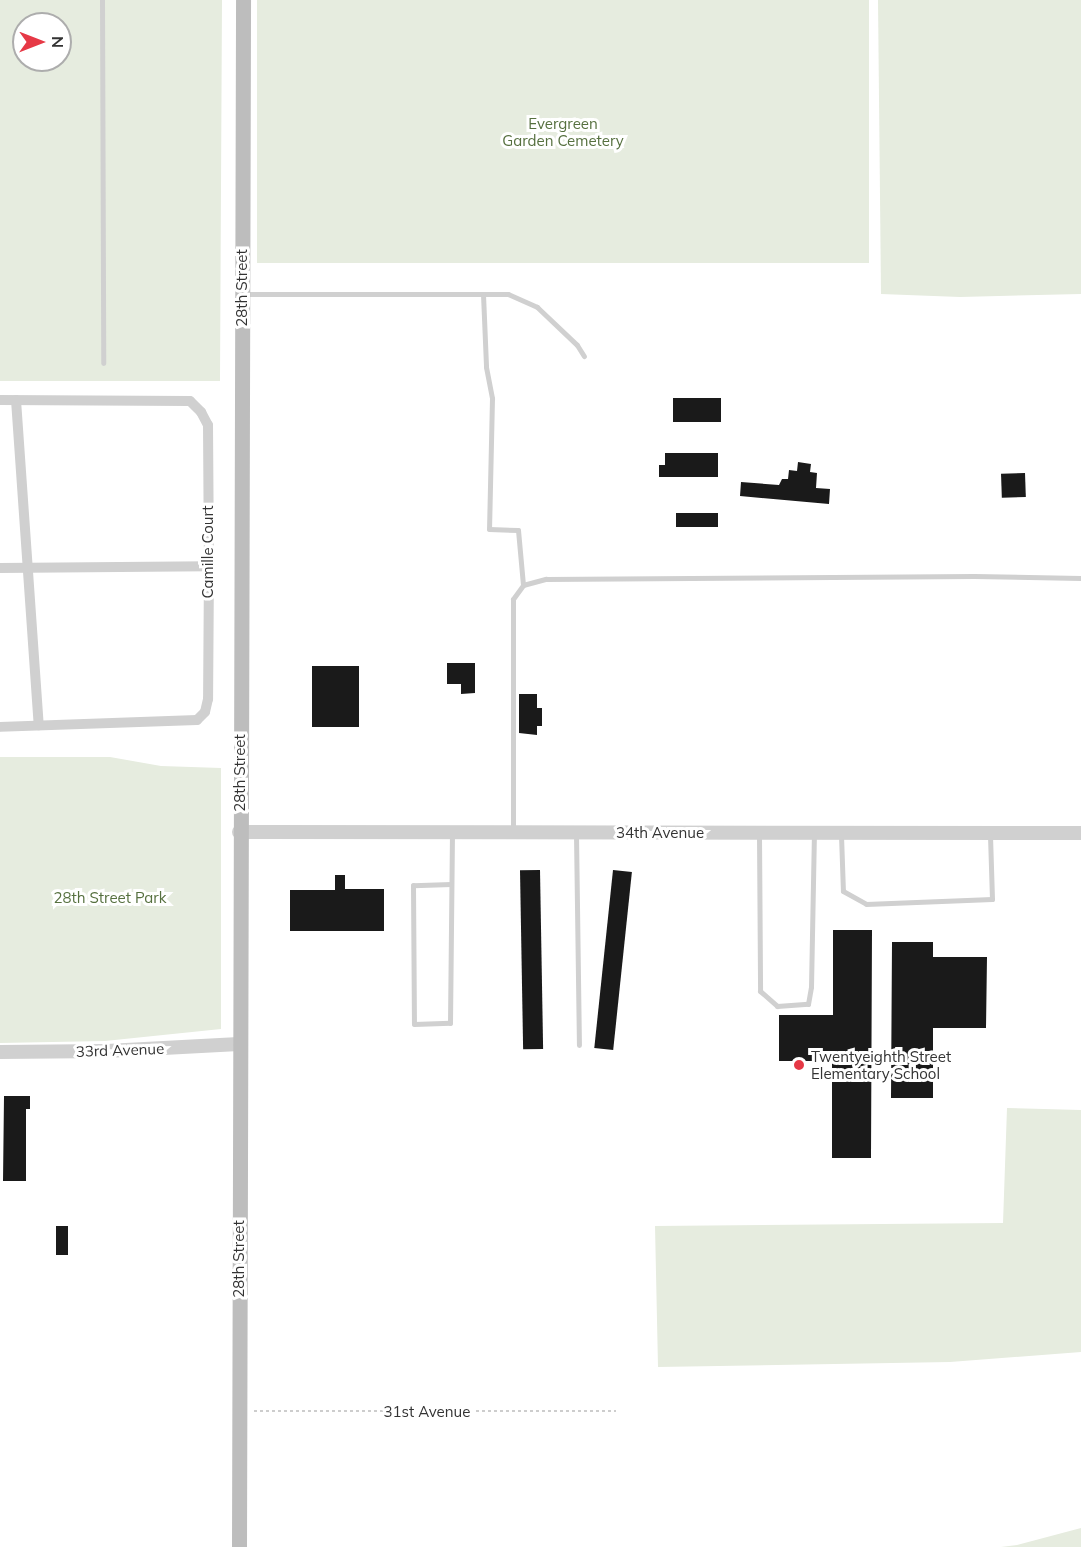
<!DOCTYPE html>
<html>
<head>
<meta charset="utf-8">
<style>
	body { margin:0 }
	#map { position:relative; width:1081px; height:1547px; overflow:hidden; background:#fff; font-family:Mulish,sans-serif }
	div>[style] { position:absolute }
	.green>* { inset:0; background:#e6ecdf; transform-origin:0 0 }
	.building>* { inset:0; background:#1a1a1a; transform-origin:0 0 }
	.path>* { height:2px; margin-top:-1px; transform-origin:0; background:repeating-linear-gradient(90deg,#cdcdcd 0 3px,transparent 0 6px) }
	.service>* { height:5px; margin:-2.5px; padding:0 2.5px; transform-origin:2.5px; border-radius:2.5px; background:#d0d0d0 }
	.minor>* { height:10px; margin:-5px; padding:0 5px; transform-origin:5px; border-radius:5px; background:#d0d0d0 }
	.tertiary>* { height:14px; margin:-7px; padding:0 7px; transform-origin:7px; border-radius:7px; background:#d0d0d0 }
	.secondary>* { height:15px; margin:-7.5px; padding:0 7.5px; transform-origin:7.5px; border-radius:7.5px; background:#bdbdbd }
	.dots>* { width:16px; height:16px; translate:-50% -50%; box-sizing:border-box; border:3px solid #fff; border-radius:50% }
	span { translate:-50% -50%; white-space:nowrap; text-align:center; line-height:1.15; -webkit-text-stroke:6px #fff; paint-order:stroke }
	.park-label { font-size:15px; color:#56703f }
	.street-label { font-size:15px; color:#333 }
	.poi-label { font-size:15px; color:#333 }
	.left { translate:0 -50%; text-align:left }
	.north { position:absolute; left:12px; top:12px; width:60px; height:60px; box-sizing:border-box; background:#fff; border:2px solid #adadad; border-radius:50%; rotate:90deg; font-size:16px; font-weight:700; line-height:24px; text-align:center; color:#333 }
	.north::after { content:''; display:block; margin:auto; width:21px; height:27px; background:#e63946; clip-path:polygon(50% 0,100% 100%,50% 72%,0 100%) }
</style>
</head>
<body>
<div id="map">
	<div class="green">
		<div style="clip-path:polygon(evenodd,0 0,222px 0,220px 381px,0 381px,0 0,24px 24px,60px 24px,60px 60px,24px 60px,24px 24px)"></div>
		<div style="left:257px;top:0;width:612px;height:263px"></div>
		<div style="clip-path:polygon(878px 0,1081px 0,1081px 294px,960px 297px,881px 294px)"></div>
		<div style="clip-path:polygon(0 757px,110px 757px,161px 766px,221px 768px,221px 1029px,105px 1041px,0 1043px)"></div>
		<div style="clip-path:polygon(1007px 1108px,1081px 1110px,1081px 1352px,950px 1362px,658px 1367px,655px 1226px,1003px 1223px)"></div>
		<div style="clip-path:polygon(1081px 1528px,1081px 1547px,1001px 1547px,1017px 1545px)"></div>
	</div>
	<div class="building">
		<div style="left:721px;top:398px;width:24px;height:48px;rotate:90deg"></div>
		<div style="clip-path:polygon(665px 453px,718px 453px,718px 477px,659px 477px,659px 465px,665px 465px)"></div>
		<div style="clip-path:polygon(798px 462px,811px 464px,810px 472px,817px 473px,816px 488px,830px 489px,829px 504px,740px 496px,741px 482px,779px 485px,782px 479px,788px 479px,789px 470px,797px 471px)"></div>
		<div style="left:1025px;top:473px;width:24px;height:24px;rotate:88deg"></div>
		<div style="left:676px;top:513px;width:42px;height:14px"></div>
		<div style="clip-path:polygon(447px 663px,475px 663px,475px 693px,461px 694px,461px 684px,447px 684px)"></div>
		<div style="left:312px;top:666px;width:47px;height:61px"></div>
		<div style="clip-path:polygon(519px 694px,537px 694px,537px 708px,542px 708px,542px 726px,537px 726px,537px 735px,519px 733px)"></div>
		<div style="left:540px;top:870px;width:179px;height:20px;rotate:89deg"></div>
		<div style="left:613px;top:870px;width:19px;height:179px;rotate:6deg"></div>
		<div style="clip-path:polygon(335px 875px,345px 875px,345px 889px,384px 889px,384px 931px,290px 931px,290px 890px,335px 890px)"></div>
		<div style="clip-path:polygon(833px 930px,872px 930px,871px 1158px,832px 1158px,832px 1061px,779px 1061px,779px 1015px,833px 1015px)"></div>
		<div style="clip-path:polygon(892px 942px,933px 942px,933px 957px,987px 957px,986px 1028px,933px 1028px,933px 1098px,891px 1098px)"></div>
		<div style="clip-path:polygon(4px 1096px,30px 1096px,30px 1109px,26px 1109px,26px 1181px,3px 1181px)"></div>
		<div style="left:56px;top:1226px;width:12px;height:29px"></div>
	</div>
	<div class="path">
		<div style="left:254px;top:1411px;width:362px"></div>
	</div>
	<div class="service">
		<div style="left:102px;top:0;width:363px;rotate:89.8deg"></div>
		<div style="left:244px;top:294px;width:264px"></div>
		<div style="left:508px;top:294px;width:32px;rotate:24deg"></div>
		<div style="left:537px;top:307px;width:55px;rotate:43.5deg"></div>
		<div style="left:577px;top:345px;width:13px;rotate:58deg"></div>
		<div style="left:483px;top:294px;width:73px;rotate:87.6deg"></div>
		<div style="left:486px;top:367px;width:32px;rotate:79deg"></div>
		<div style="left:492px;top:398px;width:131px;rotate:91.3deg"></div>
		<div style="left:489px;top:529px;width:29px;rotate:2deg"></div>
		<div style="left:518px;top:530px;width:55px;rotate:84.8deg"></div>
		<div style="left:513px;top:831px;width:232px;rotate:-90deg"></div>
		<div style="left:513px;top:599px;width:17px;rotate:-54deg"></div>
		<div style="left:523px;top:585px;width:24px;rotate:-15deg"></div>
		<div style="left:546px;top:579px;width:428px;rotate:-0.4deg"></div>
		<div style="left:974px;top:576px;width:107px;rotate:1.1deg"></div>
		<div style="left:576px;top:834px;width:211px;rotate:89.2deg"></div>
		<div style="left:759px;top:835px;width:156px;rotate:89.6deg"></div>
		<div style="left:760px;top:991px;width:23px;rotate:41deg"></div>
		<div style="left:777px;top:1006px;width:31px;rotate:-4deg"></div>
		<div style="left:808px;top:1004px;width:17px;rotate:-80deg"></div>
		<div style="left:811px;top:987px;width:152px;rotate:-88.9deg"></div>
		<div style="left:841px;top:835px;width:56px;rotate:88deg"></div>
		<div style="left:843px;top:891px;width:26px;rotate:29deg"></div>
		<div style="left:866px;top:904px;width:126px;rotate:-2.3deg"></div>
		<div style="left:992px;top:899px;width:65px;rotate:-91.8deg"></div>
		<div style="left:451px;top:884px;width:38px;rotate:178deg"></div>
		<div style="left:413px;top:885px;width:139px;rotate:89.6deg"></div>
		<div style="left:414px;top:1024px;width:36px;rotate:-2deg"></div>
		<div style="left:450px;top:1023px;width:189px;rotate:-89.4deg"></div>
	</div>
	<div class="minor">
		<div style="left:0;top:400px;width:190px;rotate:0.3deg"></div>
		<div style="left:190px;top:401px;width:16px;rotate:45deg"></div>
		<div style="left:201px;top:412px;width:15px;rotate:62deg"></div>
		<div style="left:208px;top:425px;width:141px;rotate:89.6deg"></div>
		<div style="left:209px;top:566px;width:133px;rotate:90.4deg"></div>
		<div style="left:208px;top:699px;width:13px;rotate:103deg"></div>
		<div style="left:205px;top:712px;width:11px;rotate:135deg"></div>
		<div style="left:197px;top:720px;width:197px;rotate:178deg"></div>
		<div style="left:16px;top:400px;width:326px;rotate:86deg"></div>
		<div style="left:0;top:568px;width:209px;rotate:-0.5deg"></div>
	</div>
	<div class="tertiary">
		<div style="left:239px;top:832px;width:842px;rotate:0.07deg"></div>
		<div style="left:0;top:1052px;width:107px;rotate:-0.5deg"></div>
		<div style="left:107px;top:1051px;width:132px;rotate:-3deg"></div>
	</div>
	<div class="secondary">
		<div style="left:239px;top:1547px;width:1547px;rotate:-89.85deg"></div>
	</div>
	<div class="dots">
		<div style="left:799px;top:1065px;background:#e63946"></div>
	</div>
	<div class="park-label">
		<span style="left:563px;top:132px">Evergreen<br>Garden Cemetery</span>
		<span style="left:110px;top:898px">28th Street Park</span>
	</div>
	<div class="street-label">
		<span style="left:242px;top:288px;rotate:-90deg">28th Street</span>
		<span style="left:208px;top:552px;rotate:-90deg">Camille Court</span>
		<span style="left:240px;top:773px;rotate:-90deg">28th Street</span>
		<span style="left:660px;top:833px">34th Avenue</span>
		<span style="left:120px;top:1050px;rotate:-2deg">33rd Avenue</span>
		<span style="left:239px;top:1259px;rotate:-90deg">28th Street</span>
		<span style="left:427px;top:1412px">31st Avenue</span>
	</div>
	<div class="poi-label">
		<span class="left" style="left:811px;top:1065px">Twentyeighth Street<br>Elementary School</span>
	</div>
	<div class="north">N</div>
</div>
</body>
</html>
